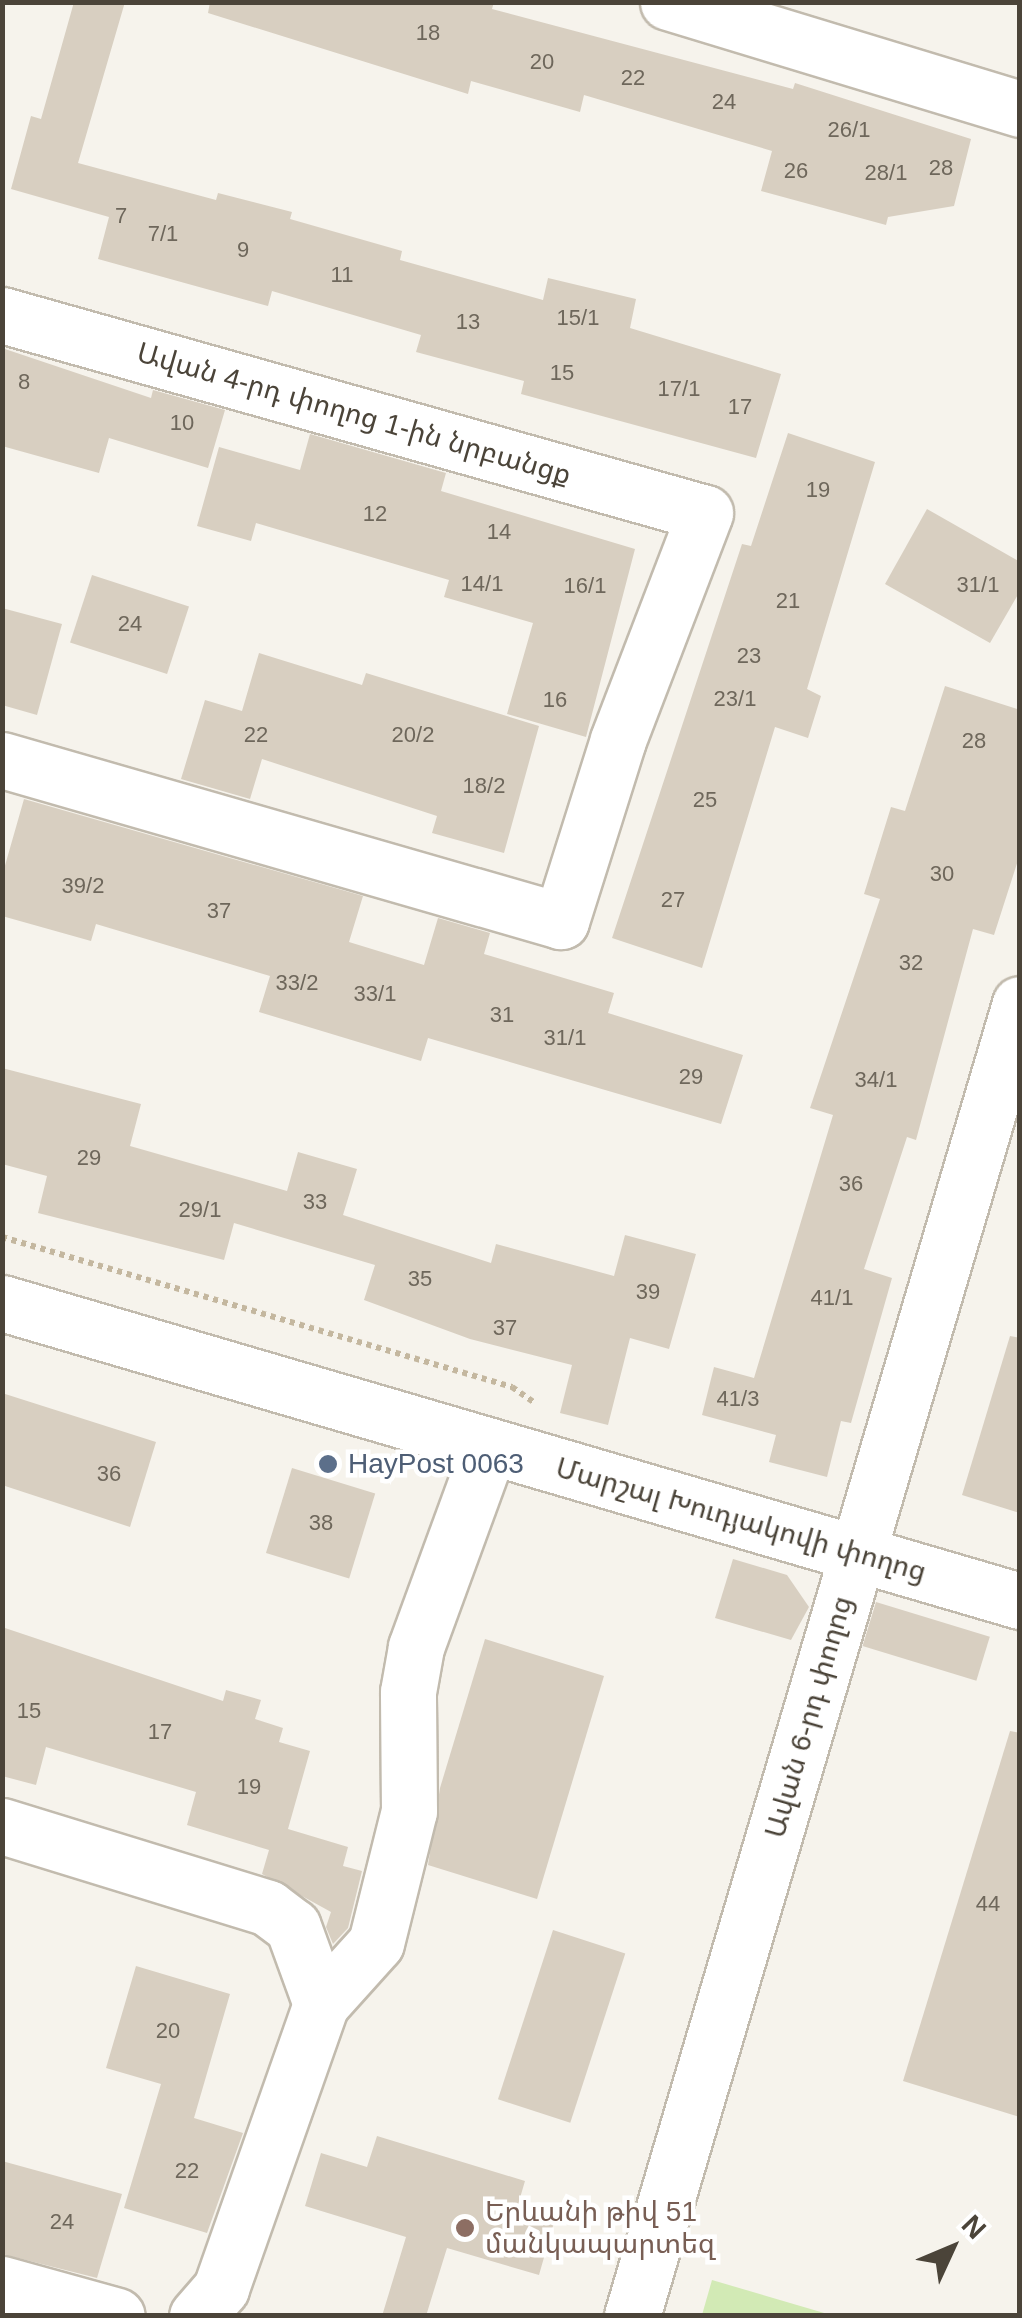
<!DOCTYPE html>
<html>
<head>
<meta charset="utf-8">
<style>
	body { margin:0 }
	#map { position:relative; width:1022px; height:2318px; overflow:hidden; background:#f6f3ec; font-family:Helvetica,"Noto Sans Armenian",sans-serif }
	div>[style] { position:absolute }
	.green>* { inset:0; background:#d2eab5 }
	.building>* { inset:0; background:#d8cfc1; transform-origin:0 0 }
	.path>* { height:6px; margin-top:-3px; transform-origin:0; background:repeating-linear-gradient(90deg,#c4b79f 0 5px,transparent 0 10px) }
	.roads { filter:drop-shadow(2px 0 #c2bbae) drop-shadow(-2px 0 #c2bbae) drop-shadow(0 2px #c2bbae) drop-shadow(0 -2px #c2bbae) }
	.minor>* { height:55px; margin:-27.5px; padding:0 27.5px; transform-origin:27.5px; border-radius:27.5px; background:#fff }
	.tertiary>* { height:55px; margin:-27.5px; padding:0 27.5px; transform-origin:27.5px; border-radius:27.5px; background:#fff }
	.dots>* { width:28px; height:28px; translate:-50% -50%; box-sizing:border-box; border:5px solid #fff; border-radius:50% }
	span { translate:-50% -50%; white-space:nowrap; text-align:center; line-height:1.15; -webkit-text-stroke:9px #fff; paint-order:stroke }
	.number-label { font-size:22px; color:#6e675b }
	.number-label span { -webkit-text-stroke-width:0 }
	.street-label { font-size:28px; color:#4b4439 }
	.service-label { font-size:28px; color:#4e5e75 }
	.left { translate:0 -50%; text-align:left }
	.education-label { font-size:28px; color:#785e54 }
	.frame { position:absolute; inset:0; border:5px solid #4b4439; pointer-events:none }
	.north { position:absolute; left:902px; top:2198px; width:100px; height:100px; -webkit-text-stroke:8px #fff; paint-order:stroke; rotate:46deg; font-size:28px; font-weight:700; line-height:40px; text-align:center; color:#4b4439 }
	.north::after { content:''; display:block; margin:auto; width:35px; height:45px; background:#4b4439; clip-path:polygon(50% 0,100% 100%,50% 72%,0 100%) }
</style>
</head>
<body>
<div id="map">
	<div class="green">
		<div style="clip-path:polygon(712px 2280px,831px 2315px,702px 2315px)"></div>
	</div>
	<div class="building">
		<div style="clip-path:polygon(74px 2px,125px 2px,78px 163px,216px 200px,218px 193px,292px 212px,290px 219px,402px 251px,400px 260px,543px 300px,548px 278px,636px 299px,630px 328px,781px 374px,756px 458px,521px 394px,524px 381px,416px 352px,421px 335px,272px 291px,268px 306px,98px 259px,109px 217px,11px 189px,31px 116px,41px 119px)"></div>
		<div style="clip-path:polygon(210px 2px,494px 2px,492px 9px,793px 89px,795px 83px,971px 139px,954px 206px,888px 217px,886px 225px,761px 191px,772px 151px,584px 95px,580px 112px,471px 81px,468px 94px,208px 13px)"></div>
		<div style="clip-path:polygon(2px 348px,151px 398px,153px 390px,225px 410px,208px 468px,109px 438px,99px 473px,2px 446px)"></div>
		<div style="clip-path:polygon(788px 433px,875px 462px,807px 689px,821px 696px,808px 738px,775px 727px,702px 968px,612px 938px,742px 544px,751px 546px)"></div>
		<div style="clip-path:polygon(310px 434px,446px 473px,441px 491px,635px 549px,586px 737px,507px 714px,533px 623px,444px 597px,449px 580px,256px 523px,251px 541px,197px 526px,219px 447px,300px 470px)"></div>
		<div style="clip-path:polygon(927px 509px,1020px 562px,1020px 591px,990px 643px,885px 584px)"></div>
		<div style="left:92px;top:575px;width:102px;height:71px;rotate:18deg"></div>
		<div style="clip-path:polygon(2px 608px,62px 624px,37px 715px,2px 705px)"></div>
		<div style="clip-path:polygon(259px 653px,362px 685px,366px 673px,539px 726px,504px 853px,432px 833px,437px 816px,262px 759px,250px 799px,181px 779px,205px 700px,242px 711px)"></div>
		<div style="clip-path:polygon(945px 686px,1020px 710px,1020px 854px,994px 935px,973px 929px,916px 1140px,907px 1137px,864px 1269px,892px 1278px,851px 1423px,841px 1421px,827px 1477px,769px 1462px,776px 1435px,702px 1415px,714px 1367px,754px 1378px,833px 1115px,810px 1108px,880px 899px,864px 894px,891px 807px,905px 811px)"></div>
		<div style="clip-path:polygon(24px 799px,363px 896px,349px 942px,424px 965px,438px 918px,490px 933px,484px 954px,614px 993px,608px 1013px,743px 1055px,721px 1124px,428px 1038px,421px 1061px,259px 1012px,270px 976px,96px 924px,91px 941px,2px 916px,2px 876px)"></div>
		<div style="clip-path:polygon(2px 1068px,141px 1104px,130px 1146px,287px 1191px,298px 1152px,357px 1169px,343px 1215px,491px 1263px,496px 1244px,614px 1276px,625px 1235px,696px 1254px,669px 1349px,630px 1338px,608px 1425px,560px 1413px,572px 1365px,470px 1339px,364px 1300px,375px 1265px,234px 1223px,224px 1260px,38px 1213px,47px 1176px,2px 1164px)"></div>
		<div style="clip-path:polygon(1010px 1336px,1020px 1338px,1020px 1513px,962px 1495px)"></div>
		<div style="clip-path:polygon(2px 1393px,156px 1442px,130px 1527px,2px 1485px)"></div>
		<div style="left:292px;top:1468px;width:87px;height:89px;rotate:17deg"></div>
		<div style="clip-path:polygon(733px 1559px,787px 1575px,809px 1607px,791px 1640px,715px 1618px)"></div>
		<div style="left:876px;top:1602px;width:119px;height:46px;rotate:17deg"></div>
		<div style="clip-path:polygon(2px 1627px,223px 1701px,226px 1690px,261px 1700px,255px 1719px,283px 1728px,279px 1742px,310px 1751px,288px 1829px,348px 1847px,343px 1866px,362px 1871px,348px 1928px,333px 1944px,326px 1927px,331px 1912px,262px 1874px,269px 1850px,187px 1825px,196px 1792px,46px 1747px,36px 1785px,2px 1776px)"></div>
		<div style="clip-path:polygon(485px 1639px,604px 1676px,537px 1899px,428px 1865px,440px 1788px)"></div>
		<div style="clip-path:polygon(1010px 1731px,1020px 1733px,1020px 2117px,903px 2081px)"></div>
		<div style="left:553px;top:1930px;width:76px;height:178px;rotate:18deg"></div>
		<div style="clip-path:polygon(136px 1966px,230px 1994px,194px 2118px,243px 2133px,207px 2233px,124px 2208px,161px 2084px,106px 2068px)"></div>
		<div style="clip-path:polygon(377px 2136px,525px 2181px,517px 2208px,555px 2219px,539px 2275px,447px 2248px,426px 2316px,382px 2316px,406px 2237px,305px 2206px,321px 2153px,367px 2167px)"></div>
		<div style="clip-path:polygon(2px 2161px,122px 2194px,97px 2278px,2px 2254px)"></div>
	</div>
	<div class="path">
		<div style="left:2px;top:1237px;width:532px;rotate:16.39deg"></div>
		<div style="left:512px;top:1387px;width:28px;rotate:35deg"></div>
	</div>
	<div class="roads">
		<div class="minor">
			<div style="left:668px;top:2px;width:368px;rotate:16.9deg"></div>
			<div style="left:2px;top:315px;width:730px;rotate:15.73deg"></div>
			<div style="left:705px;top:513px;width:243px;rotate:111deg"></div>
			<div style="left:618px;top:740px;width:190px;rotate:107.5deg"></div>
			<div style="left:561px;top:921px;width:582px;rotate:-163.93deg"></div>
			<div style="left:2px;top:1826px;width:278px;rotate:17.1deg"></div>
			<div style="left:268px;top:1908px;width:31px;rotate:37deg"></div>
			<div style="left:293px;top:1927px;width:82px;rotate:70deg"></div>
			<div style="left:2px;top:2284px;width:119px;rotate:15.5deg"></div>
			<div style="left:197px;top:2316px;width:37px;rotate:-49deg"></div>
			<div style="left:221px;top:2288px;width:301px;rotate:-70.6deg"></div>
			<div style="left:321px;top:2004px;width:82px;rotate:-48deg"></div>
			<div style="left:376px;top:1943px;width:136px;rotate:-76deg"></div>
			<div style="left:409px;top:1811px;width:119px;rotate:-90.5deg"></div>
			<div style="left:408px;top:1692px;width:46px;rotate:-79.9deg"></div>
			<div style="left:416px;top:1647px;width:213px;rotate:-69.9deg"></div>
			<div style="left:632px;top:2316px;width:1368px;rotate:-73.53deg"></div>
		</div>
		<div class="tertiary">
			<div style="left:2px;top:1303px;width:1061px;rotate:16.32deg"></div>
		</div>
	</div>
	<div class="dots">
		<div style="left:328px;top:1464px;background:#5c6f8a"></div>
		<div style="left:465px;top:2228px;background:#8d6e63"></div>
	</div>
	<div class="number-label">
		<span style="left:428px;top:33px">18</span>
		<span style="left:542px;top:62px">20</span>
		<span style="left:633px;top:78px">22</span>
		<span style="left:724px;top:102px">24</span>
		<span style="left:849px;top:130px">26/1</span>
		<span style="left:941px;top:168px">28</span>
		<span style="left:796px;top:171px">26</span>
		<span style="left:886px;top:173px">28/1</span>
		<span style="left:121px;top:216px">7</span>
		<span style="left:163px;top:234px">7/1</span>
		<span style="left:243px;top:250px">9</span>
		<span style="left:342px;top:275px">11</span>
		<span style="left:578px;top:318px">15/1</span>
		<span style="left:468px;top:322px">13</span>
		<span style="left:562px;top:373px">15</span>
		<span style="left:24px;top:382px">8</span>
		<span style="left:679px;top:389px">17/1</span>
		<span style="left:740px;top:407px">17</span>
		<span style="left:182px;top:423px">10</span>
		<span style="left:818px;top:490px">19</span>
		<span style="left:375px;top:514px">12</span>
		<span style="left:499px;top:532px">14</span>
		<span style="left:482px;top:584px">14/1</span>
		<span style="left:978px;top:585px">31/1</span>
		<span style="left:585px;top:586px">16/1</span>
		<span style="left:788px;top:601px">21</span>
		<span style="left:130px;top:624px">24</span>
		<span style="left:749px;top:656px">23</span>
		<span style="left:735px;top:699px">23/1</span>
		<span style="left:555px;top:700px">16</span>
		<span style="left:256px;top:735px">22</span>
		<span style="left:413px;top:735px">20/2</span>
		<span style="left:974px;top:741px">28</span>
		<span style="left:484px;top:786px">18/2</span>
		<span style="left:705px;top:800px">25</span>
		<span style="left:942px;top:874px">30</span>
		<span style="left:83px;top:886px">39/2</span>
		<span style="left:673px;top:900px">27</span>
		<span style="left:219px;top:911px">37</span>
		<span style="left:911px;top:963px">32</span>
		<span style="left:297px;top:983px">33/2</span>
		<span style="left:375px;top:994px">33/1</span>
		<span style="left:502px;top:1015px">31</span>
		<span style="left:565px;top:1038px">31/1</span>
		<span style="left:691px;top:1077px">29</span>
		<span style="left:876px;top:1080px">34/1</span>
		<span style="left:89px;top:1158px">29</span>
		<span style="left:851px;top:1184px">36</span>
		<span style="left:315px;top:1202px">33</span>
		<span style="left:200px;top:1210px">29/1</span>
		<span style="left:420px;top:1279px">35</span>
		<span style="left:648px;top:1292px">39</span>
		<span style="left:832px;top:1298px">41/1</span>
		<span style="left:505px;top:1328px">37</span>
		<span style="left:738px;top:1399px">41/3</span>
		<span style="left:109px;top:1474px">36</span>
		<span style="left:321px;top:1523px">38</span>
		<span style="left:29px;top:1711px">15</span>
		<span style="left:160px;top:1732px">17</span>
		<span style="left:249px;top:1787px">19</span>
		<span style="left:988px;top:1904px">44</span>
		<span style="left:168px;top:2031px">20</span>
		<span style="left:187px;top:2171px">22</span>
		<span style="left:62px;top:2222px">24</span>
	</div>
	<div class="street-label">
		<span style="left:354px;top:414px;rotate:16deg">Ավան 4-րդ փողոց 1-ին նրբանցք</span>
		<span style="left:741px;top:1520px;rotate:16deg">Մարշալ Խուդյակովի փողոց</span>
		<span style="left:809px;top:1717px;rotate:-74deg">Ավան 6-րդ փողոց</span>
	</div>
	<div class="service-label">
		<span class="left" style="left:348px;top:1464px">HayPost 0063</span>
	</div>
	<div class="education-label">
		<span class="left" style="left:485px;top:2228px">Երևանի թիվ 51<br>մանկապարտեզ</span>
	</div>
	<div class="frame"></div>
	<div class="north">N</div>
</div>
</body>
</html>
